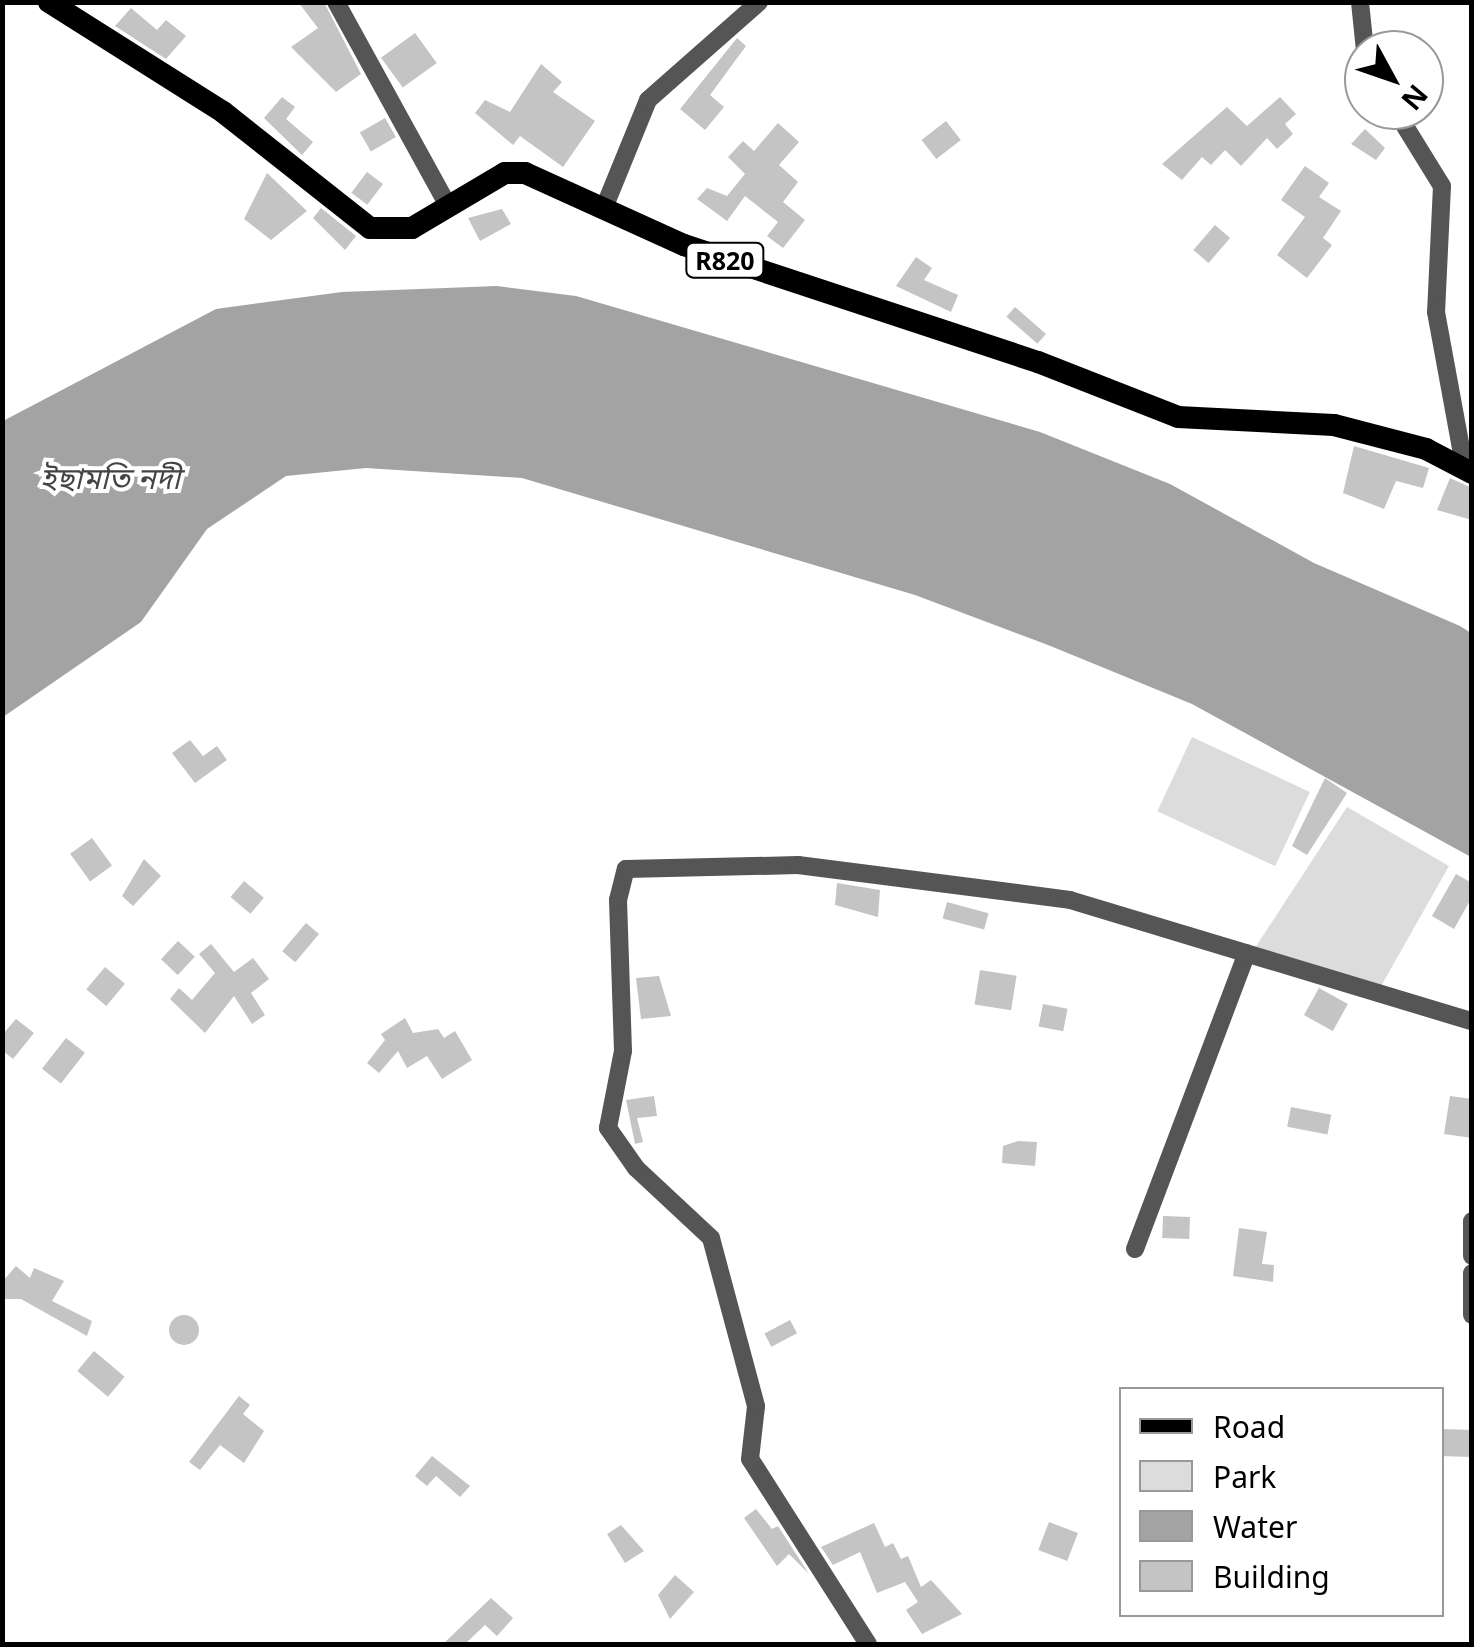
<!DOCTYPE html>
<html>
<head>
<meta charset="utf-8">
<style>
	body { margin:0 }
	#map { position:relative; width:1474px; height:1647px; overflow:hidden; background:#fff; font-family:"Noto Sans","Noto Sans Bengali",sans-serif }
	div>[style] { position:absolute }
	.green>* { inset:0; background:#dcdcdc; transform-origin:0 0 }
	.water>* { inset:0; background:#a3a3a3 }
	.building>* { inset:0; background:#c4c4c4; transform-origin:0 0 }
	.round { border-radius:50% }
	.minor>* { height:18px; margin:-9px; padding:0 9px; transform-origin:9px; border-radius:9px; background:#555 }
	.major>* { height:22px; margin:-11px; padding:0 11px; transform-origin:11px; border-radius:11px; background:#000 }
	span { translate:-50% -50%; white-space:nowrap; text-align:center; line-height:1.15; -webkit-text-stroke:8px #fff; paint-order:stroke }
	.shield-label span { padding:2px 8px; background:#fff; border:2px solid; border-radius:8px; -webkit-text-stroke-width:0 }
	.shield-label { font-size:25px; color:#000; font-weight:700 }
	.water-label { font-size:30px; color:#444; font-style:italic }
	.frame { position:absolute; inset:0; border:5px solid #000; pointer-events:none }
	.legend { position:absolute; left:1119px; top:1387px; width:325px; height:230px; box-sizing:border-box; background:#fff; border:2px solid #999; margin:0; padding:12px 18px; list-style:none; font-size:30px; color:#000 }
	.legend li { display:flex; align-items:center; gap:20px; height:50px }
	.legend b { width:50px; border:2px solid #999 }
	.north { position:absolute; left:1344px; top:30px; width:100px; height:100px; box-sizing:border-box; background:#fff; border:2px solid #999; border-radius:50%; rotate:130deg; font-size:28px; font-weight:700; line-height:40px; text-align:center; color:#000 }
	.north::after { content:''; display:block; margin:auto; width:35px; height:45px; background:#000; clip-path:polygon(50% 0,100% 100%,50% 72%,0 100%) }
</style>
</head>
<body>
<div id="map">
	<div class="green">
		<div style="left:1192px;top:737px;width:130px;height:82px;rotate:25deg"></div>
		<div style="clip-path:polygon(1347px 807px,1449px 866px,1380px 988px,1251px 954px)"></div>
	</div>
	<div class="water">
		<div style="clip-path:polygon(497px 286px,576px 296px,1040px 432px,1170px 484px,1314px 563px,1460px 626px,1471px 633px,1471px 857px,1192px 704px,1048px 645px,915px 595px,522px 478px,366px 468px,286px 476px,207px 529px,141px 622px,3px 717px,3px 421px,216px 309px,342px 292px)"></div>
	</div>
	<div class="building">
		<div style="clip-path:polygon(298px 2px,324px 2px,361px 74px,336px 92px,291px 47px,318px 28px)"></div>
		<div style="clip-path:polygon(131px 8px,157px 30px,166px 20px,186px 36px,166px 59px,115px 26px)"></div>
		<div style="left:415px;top:33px;width:37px;height:42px;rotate:54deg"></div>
		<div style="clip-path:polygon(737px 38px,746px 46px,710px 95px,724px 107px,705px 130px,680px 109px)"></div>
		<div style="clip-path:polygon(541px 64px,562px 82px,553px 92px,595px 121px,563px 167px,520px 136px,513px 145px,475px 113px,485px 100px,510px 112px)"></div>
		<div style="clip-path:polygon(282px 97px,295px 107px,286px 119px,313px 142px,302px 155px,264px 118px)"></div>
		<div style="clip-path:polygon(1280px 97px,1296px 114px,1285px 124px,1293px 134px,1277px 149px,1267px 138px,1241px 166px,1225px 150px,1211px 165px,1202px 157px,1182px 180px,1162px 164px,1227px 107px,1247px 126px)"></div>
		<div style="left:385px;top:118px;width:22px;height:29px;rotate:60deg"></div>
		<div style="left:946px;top:121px;width:24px;height:31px;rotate:52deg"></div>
		<div style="clip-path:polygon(778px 123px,799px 142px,779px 165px,798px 182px,783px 202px,805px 220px,783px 248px,767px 236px,778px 222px,745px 196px,727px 221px,697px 199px,707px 188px,727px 196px,745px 174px,728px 157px,743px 141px,754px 151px)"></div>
		<div style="clip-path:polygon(1365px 129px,1385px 148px,1376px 160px,1351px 144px)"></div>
		<div style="clip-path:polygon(1305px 166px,1329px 183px,1319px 197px,1341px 211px,1323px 238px,1332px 245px,1307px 278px,1277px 255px,1305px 217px,1281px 200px)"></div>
		<div style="left:367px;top:172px;width:20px;height:26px;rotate:37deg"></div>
		<div style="clip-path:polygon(267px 173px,307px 211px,271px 240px,244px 219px)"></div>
		<div style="clip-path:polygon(321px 208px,356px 236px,345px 250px,313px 218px)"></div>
		<div style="clip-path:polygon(502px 209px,511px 224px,480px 241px,468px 218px)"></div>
		<div style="left:1215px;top:225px;width:20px;height:33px;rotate:41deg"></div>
		<div style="clip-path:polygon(916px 257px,932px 268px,924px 280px,958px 295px,951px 312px,896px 286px)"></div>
		<div style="left:1015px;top:307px;width:41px;height:13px;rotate:41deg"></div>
		<div style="clip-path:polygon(1354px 446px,1429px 468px,1423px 488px,1396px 481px,1384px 509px,1343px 493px)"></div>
		<div style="clip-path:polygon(1450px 478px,1472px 488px,1472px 520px,1437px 510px)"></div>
		<div style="clip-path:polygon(190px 740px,203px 756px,217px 746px,227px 760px,195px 783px,172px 753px)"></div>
		<div style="clip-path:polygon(1325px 778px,1347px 793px,1307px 855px,1292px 846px)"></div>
		<div style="left:92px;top:838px;width:34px;height:27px;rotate:54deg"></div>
		<div style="clip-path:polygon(144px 859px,161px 876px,133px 906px,122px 896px)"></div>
		<div style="clip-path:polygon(1456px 874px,1472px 883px,1472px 897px,1454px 929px,1432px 916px)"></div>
		<div style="left:244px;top:881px;width:26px;height:21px;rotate:40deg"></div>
		<div style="clip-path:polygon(837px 883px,880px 890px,878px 917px,835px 905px)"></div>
		<div style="left:947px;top:902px;width:43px;height:17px;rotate:15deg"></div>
		<div style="left:306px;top:923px;width:17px;height:37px;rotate:40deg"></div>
		<div style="left:178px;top:941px;width:23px;height:25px;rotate:43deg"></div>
		<div style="clip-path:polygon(211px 944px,234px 972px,253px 958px,269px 979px,251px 993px,265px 1015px,252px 1024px,234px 996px,205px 1033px,170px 999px,179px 988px,192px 1000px,215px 973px,199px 954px)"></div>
		<div style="left:105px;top:967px;width:26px;height:29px;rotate:40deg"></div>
		<div style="left:980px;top:970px;width:37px;height:35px;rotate:9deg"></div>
		<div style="clip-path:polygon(659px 976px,671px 1016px,641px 1019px,636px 978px)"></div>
		<div style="left:1319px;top:988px;width:33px;height:31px;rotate:29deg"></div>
		<div style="left:1043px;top:1004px;width:25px;height:23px;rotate:11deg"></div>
		<div style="clip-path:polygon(405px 1018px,413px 1033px,438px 1029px,444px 1038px,455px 1031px,472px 1060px,442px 1079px,427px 1056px,407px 1068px,398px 1051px,379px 1073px,367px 1063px,385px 1040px,381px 1034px)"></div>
		<div style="clip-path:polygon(16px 1019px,34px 1033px,13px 1059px,2px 1050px,2px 1035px)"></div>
		<div style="left:66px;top:1038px;width:24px;height:39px;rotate:38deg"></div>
		<div style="clip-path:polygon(654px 1096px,657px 1116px,637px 1118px,643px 1142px,635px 1144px,626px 1100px)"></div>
		<div style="clip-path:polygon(1450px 1096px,1472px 1099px,1472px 1138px,1444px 1134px)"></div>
		<div style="left:1291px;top:1107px;width:41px;height:20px;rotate:11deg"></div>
		<div style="clip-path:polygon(1018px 1141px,1037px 1142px,1035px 1166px,1002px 1163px,1003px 1146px)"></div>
		<div style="left:1163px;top:1216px;width:27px;height:22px;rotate:2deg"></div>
		<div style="clip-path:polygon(1239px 1228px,1267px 1232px,1262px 1264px,1274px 1265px,1273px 1282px,1233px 1276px)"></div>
		<div style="clip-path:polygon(16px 1266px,30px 1278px,34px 1268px,64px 1281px,52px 1301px,92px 1321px,87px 1336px,21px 1299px,2px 1299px,2px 1282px)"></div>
		<div class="round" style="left:169px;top:1315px;width:30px;height:30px"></div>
		<div style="left:790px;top:1320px;width:15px;height:29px;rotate:62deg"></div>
		<div style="left:94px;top:1351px;width:40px;height:26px;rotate:40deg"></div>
		<div style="clip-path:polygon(239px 1396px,250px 1405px,243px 1414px,264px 1431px,244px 1463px,220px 1445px,200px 1470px,189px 1462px)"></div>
		<div style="left:1442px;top:1429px;width:30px;height:27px;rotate:2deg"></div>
		<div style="clip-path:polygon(432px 1456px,470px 1486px,460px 1497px,436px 1476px,427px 1486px,415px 1476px)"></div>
		<div style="clip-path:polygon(756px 1509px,772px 1529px,778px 1526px,809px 1574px,789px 1554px,777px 1566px,744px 1518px)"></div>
		<div style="left:1049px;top:1522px;width:31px;height:30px;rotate:21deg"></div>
		<div style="clip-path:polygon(874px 1523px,885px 1547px,893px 1543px,901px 1559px,908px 1556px,921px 1587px,931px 1580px,962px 1614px,922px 1634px,906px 1610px,918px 1602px,905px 1582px,877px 1593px,860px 1552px,833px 1565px,821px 1547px)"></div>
		<div style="clip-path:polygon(621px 1525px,644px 1551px,625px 1563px,607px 1534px)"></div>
		<div style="clip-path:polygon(675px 1575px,694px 1592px,670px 1619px,658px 1595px)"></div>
		<div style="clip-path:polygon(491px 1598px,513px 1618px,497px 1636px,485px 1625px,465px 1644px,443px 1644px)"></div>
	</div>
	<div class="minor">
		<div style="left:336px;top:2px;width:233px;rotate:61.2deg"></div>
		<div style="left:1360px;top:2px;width:48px;rotate:84.1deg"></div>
		<div style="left:1395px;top:110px;width:89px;rotate:58.3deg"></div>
		<div style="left:1442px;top:186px;width:126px;rotate:92.7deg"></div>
		<div style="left:1436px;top:312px;width:161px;rotate:79.6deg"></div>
		<div style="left:604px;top:208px;width:117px;rotate:-67.8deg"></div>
		<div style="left:648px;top:100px;width:148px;rotate:-41.4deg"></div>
		<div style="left:1472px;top:1221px;width:35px;rotate:90deg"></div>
		<div style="left:1135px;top:1249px;width:316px;rotate:-69.3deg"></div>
		<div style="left:1472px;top:1273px;width:42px;rotate:90deg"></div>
		<div style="left:868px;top:1644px;width:219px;rotate:-122.5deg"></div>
		<div style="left:750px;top:1459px;width:53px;rotate:-83.5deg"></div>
		<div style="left:756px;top:1406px;width:174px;rotate:-105deg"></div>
		<div style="left:711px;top:1238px;width:103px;rotate:-137deg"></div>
		<div style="left:636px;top:1168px;width:49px;rotate:-125deg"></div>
		<div style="left:608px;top:1128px;width:78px;rotate:-79deg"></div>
		<div style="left:623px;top:1051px;width:151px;rotate:-91.9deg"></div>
		<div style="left:618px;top:900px;width:32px;rotate:-76deg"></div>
		<div style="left:626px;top:869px;width:172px;rotate:-1.3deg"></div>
		<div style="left:798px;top:865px;width:274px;rotate:7.3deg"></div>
		<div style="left:1070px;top:900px;width:420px;rotate:16.8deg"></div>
	</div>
	<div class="major">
		<div style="left:49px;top:2px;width:206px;rotate:32.3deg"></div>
		<div style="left:223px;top:112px;width:187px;rotate:38.3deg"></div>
		<div style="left:370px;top:228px;width:42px"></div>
		<div style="left:412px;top:228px;width:108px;rotate:-30.6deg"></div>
		<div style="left:505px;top:173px;width:20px"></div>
		<div style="left:525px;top:173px;width:175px;rotate:24.4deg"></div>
		<div style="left:684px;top:245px;width:373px;rotate:18.3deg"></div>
		<div style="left:1038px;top:362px;width:150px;rotate:21.4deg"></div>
		<div style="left:1178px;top:417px;width:156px;rotate:2.9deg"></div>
		<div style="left:1334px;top:425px;width:95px;rotate:14.6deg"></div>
		<div style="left:1426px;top:449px;width:52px;rotate:27.6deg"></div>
	</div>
	<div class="shield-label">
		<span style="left:725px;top:260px">R820</span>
	</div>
	<div class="water-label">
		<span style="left:110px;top:478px">ইছামতি নদী</span>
	</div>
	<div class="frame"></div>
	<ul class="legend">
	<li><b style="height:12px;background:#000"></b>Road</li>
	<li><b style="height:28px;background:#dcdcdc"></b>Park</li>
	<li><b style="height:28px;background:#a3a3a3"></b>Water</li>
	<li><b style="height:28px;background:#c4c4c4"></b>Building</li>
	</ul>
	<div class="north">N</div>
</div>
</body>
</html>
